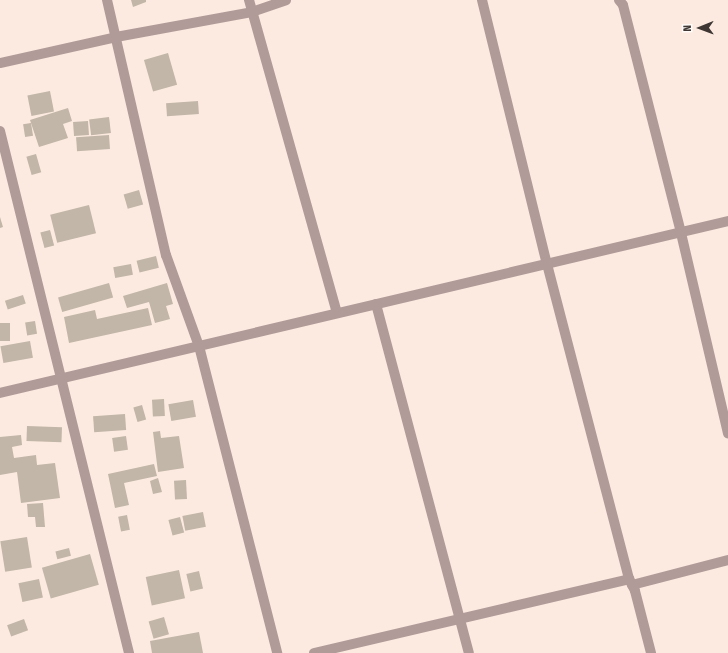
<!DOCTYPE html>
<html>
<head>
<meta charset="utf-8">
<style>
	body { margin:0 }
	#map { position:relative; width:728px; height:653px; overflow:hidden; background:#fceae0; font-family:"Fira Sans Condensed",sans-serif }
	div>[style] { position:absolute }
	.building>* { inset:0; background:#c1b6a7; transform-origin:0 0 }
	.minor>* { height:10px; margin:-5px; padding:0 5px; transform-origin:5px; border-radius:5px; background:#b19b99 }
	span { translate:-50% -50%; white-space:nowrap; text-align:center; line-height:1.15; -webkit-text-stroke:3px #fefbf9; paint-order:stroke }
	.north { position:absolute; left:680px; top:8px; width:40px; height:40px; -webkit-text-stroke:3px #fefbf9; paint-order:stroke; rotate:269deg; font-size:11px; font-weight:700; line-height:16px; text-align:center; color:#3d3632 }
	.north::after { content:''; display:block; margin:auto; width:14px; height:18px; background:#3d3632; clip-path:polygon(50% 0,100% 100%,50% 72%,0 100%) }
</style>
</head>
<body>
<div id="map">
	<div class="building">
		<div style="clip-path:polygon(131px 0,146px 0,146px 2px,133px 7px)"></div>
		<div style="left:168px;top:53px;width:33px;height:25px;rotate:74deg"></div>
		<div style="left:50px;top:91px;width:21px;height:23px;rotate:79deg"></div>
		<div style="left:198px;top:101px;width:13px;height:32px;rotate:86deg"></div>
		<div style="clip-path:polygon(68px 108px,72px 121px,63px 124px,68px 138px,39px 147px,30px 120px)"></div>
		<div style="left:109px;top:117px;width:16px;height:20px;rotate:83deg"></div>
		<div style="left:88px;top:121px;width:14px;height:15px;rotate:86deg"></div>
		<div style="left:31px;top:123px;width:13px;height:8px;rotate:81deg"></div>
		<div style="left:109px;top:135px;width:14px;height:33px;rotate:86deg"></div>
		<div style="left:36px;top:154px;width:19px;height:10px;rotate:74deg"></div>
		<div style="left:139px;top:190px;width:15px;height:16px;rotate:74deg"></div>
		<div style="left:89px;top:205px;width:29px;height:40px;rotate:76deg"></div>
		<div style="clip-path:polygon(0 217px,3px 227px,0 228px)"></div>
		<div style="left:50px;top:230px;width:16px;height:10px;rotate:75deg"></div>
		<div style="left:156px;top:256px;width:12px;height:20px;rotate:76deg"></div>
		<div style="left:131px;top:264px;width:11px;height:18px;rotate:80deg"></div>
		<div style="left:109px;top:283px;width:15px;height:53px;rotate:74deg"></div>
		<div style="clip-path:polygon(167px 283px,173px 304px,166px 306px,170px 319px,155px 323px,149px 302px,127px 308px,123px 296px)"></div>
		<div style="left:23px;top:295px;width:9px;height:19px;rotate:72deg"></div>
		<div style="clip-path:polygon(148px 308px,152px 325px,69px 343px,64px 317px,95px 310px,97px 319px)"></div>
		<div style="left:35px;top:321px;width:13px;height:10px;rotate:81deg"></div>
		<div style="left:0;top:323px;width:10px;height:18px"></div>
		<div style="left:30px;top:341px;width:17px;height:30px;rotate:80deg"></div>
		<div style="left:164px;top:399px;width:17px;height:12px;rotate:87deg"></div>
		<div style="left:193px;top:400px;width:17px;height:25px;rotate:80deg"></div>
		<div style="left:142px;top:405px;width:15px;height:9px;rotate:74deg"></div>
		<div style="left:125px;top:414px;width:16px;height:32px;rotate:86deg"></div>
		<div style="left:27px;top:426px;width:35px;height:15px;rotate:2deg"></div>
		<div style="clip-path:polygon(160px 431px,161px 438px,179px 436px,184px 468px,158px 472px,153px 432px)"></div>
		<div style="clip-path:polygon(21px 435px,22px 445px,12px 447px,14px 458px,36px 455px,37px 465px,55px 463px,60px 498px,21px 503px,17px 472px,0 475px,0 437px)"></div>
		<div style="left:126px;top:436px;width:14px;height:14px;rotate:82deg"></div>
		<div style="clip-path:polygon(154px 464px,157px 476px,124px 483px,129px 505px,115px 508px,108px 474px)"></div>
		<div style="clip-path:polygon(158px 478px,162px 492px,153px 494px,150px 481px)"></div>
		<div style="left:186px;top:480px;width:19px;height:12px;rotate:87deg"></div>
		<div style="clip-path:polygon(43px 503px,45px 527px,36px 527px,35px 517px,28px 517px,27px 504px)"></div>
		<div style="left:203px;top:512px;width:15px;height:21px;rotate:79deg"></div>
		<div style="left:127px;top:515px;width:15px;height:9px;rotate:79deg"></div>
		<div style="left:180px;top:517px;width:16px;height:12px;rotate:75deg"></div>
		<div style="left:27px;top:537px;width:31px;height:27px;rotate:81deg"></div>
		<div style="left:69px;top:548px;width:8px;height:14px;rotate:76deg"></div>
		<div style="left:90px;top:554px;width:32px;height:50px;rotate:74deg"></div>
		<div style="left:179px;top:570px;width:29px;height:34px;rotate:78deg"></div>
		<div style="left:199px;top:571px;width:18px;height:13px;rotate:77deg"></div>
		<div style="left:39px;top:579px;width:19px;height:21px;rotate:78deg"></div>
		<div style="left:164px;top:617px;width:18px;height:16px;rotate:74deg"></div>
		<div style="left:24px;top:619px;width:12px;height:18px;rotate:70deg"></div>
		<div style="clip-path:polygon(199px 632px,203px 653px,152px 653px,150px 641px)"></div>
	</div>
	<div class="minor">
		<div style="left:107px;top:0;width:262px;rotate:77deg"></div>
		<div style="left:166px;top:255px;width:97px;rotate:70.1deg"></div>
		<div style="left:199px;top:346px;width:317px;rotate:75.7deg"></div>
		<div style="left:249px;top:0;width:325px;rotate:74.3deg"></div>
		<div style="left:482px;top:0;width:272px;rotate:76.2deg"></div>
		<div style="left:547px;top:264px;width:325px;rotate:75.4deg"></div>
		<div style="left:629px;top:579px;width:13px;rotate:63deg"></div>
		<div style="left:635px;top:591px;width:64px;rotate:75.5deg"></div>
		<div style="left:619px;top:0;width:6px;rotate:51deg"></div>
		<div style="left:623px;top:5px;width:235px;rotate:75.7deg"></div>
		<div style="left:681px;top:233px;width:206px;rotate:76.8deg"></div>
		<div style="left:0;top:63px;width:119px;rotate:-12.6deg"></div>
		<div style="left:116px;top:37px;width:138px;rotate:-10.4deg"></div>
		<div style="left:252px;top:12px;width:36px;rotate:-19deg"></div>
		<div style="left:0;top:131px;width:538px;rotate:76.12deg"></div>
		<div style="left:376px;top:304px;width:361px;rotate:75.1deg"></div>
		<div style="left:0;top:393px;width:748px;rotate:-13.29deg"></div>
		<div style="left:632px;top:585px;width:99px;rotate:-14.6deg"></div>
		<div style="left:314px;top:653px;width:324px;rotate:-13.2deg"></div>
	</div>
	<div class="north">N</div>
</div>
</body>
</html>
